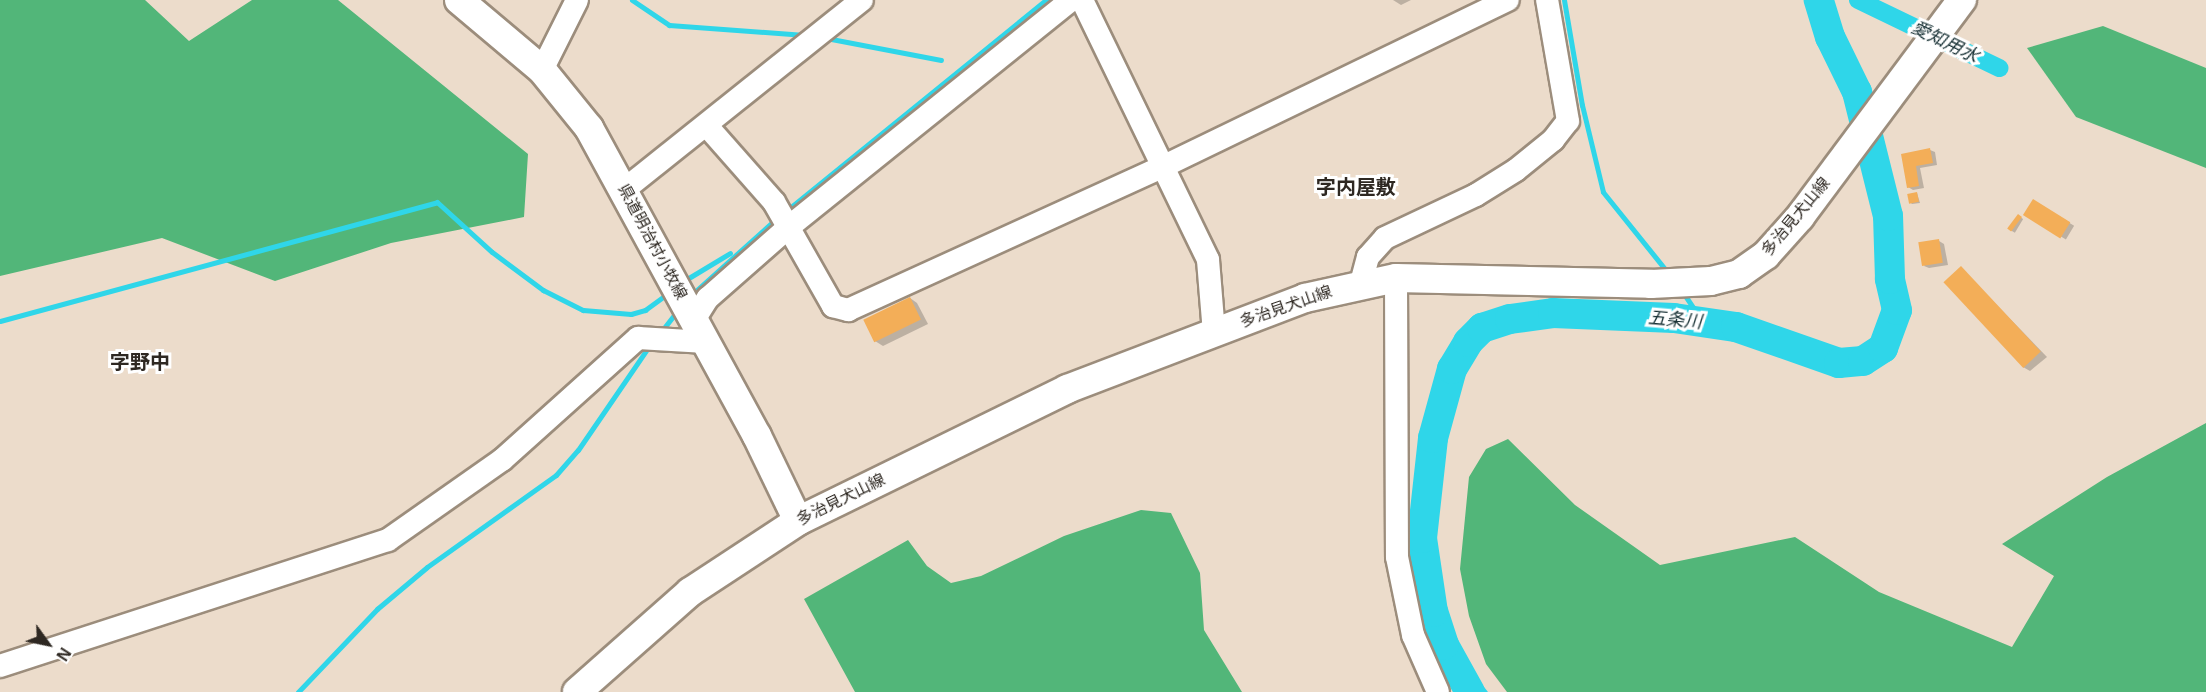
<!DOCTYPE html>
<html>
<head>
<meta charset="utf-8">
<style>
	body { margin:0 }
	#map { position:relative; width:2206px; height:692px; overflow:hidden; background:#ecdccb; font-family:Arial,"Noto Sans JP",sans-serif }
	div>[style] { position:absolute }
	.forest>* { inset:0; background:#52b679 }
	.water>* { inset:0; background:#2fd6e9 }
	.shadow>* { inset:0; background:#0003; transform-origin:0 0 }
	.stream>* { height:5px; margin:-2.5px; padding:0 2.5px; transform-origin:2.5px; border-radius:2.5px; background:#2fd6e9 }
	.canal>* { height:18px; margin:-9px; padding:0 9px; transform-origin:9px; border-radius:9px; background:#2fd6e9 }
	.river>* { height:30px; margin:-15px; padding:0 15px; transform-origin:15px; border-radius:15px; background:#2fd6e9 }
	.building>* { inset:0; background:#f3ae58; transform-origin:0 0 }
	.roads { filter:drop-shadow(2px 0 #9c8d7c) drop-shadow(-2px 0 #9c8d7c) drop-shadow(0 2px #9c8d7c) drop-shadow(0 -2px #9c8d7c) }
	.minor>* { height:22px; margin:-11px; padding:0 11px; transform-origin:11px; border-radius:11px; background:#fff }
	.major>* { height:28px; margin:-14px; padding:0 14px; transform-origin:14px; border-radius:14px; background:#fff }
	span { translate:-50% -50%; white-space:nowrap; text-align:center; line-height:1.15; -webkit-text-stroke:6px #fff; paint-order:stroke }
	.street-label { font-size:16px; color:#2e2822 }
	.water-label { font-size:18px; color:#173034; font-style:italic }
	.quarter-label { font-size:20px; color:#2e2822; font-weight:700 }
	.north { position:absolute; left:18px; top:614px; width:60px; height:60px; -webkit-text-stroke:4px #fff; paint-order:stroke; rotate:123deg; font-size:16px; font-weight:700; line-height:24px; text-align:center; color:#2e2822 }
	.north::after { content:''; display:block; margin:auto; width:21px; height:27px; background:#2e2822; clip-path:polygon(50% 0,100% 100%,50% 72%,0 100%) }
</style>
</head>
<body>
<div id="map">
	<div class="forest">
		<div style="clip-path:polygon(0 0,145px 0,189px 41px,252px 0,338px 0,528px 154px,524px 217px,391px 243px,275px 281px,162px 238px,0 276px)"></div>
		<div style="clip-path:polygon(2103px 26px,2206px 68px,2206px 168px,2076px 117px,2027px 48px)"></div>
		<div style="clip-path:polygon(2206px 423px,2206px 692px,1507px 692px,1486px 664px,1469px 616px,1460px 569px,1469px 477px,1486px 449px,1508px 439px,1575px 505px,1660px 565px,1795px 537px,1879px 592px,2012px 647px,2054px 576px,2002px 544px,2107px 477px)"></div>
		<div style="clip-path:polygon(1141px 510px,1171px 513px,1200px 573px,1204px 630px,1242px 692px,855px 692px,804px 599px,908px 540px,927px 566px,951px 583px,981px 576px,1064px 536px)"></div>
	</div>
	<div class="water">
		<div style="clip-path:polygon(1473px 673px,1488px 692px,1455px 692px,1451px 686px)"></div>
	</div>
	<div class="shadow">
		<div style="clip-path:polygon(1393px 0,1411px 0,1401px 5px)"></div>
		<div style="clip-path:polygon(1930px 150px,1935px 152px,1937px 165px,1920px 168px,1924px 188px,1913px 190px,1908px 187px,1903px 155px)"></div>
		<div style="clip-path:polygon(1917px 193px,1920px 203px,1912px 204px,1911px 203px)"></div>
		<div style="left:2033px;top:201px;width:48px;height:16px;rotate:31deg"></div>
		<div style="left:2018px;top:216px;width:6px;height:16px;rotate:31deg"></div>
		<div style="clip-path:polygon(1939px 241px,1944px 244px,1948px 265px,1929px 268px,1924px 266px)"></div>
		<div style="clip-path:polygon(1961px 268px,2047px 357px,2030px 371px,2023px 367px)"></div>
		<div style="clip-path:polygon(910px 298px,917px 303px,928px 324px,883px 346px,875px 341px)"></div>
	</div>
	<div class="stream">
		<div style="left:632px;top:0;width:45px;rotate:34deg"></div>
		<div style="left:669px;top:25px;width:136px;rotate:4.2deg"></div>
		<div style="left:1564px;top:0;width:107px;rotate:80.3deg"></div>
		<div style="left:1582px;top:105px;width:89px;rotate:76.4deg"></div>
		<div style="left:1603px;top:192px;width:105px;rotate:51.2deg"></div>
		<div style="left:826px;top:38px;width:117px;rotate:10.8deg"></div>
		<div style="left:786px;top:211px;width:335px;rotate:-39.1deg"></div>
		<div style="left:682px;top:282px;width:56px;rotate:-31.1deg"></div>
		<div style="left:690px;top:296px;width:117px;rotate:-41.9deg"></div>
		<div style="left:1686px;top:297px;width:30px;rotate:56deg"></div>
		<div style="left:0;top:321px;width:453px;rotate:-15.2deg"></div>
		<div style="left:437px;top:202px;width:74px;rotate:42.3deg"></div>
		<div style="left:492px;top:252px;width:64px;rotate:36.7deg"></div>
		<div style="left:543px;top:290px;width:45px;rotate:26.6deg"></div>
		<div style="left:583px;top:310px;width:48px;rotate:4.8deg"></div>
		<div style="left:631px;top:314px;width:15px;rotate:-16deg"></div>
		<div style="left:645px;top:310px;width:31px;rotate:-36deg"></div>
		<div style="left:660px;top:333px;width:29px;rotate:-52deg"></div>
		<div style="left:298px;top:692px;width:115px;rotate:-46.4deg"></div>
		<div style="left:377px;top:609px;width:65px;rotate:-40deg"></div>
		<div style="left:427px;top:567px;width:158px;rotate:-35.5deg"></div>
		<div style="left:556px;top:475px;width:33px;rotate:-49deg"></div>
		<div style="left:578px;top:450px;width:127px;rotate:-55.6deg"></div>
	</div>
	<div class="canal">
		<div style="left:1858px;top:0;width:157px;rotate:25.7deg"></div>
	</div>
	<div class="river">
		<div style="left:1470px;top:692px;width:54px;rotate:-119deg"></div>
		<div style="left:1444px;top:645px;width:35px;rotate:-108deg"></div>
		<div style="left:1433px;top:612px;width:75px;rotate:-98.5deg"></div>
		<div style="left:1422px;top:538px;width:101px;rotate:-83.7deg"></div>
		<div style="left:1433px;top:438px;width:72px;rotate:-74.6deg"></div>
		<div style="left:1452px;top:369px;width:31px;rotate:-59deg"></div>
		<div style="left:1468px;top:342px;width:20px;rotate:-45deg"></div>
		<div style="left:1482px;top:328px;width:29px;rotate:-18deg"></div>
		<div style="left:1510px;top:319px;width:43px;rotate:-7.9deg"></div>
		<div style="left:1553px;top:313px;width:121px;rotate:2.4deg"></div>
		<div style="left:1674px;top:318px;width:63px;rotate:8.3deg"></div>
		<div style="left:1736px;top:327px;width:109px;rotate:19.3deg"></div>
		<div style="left:1839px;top:363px;width:24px;rotate:-5deg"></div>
		<div style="left:1863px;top:361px;width:24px;rotate:-33deg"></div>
		<div style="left:1883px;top:348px;width:40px;rotate:-69.8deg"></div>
		<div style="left:1897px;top:310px;width:32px;rotate:-103deg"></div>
		<div style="left:1890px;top:279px;width:63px;rotate:-91.8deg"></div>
		<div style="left:1888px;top:216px;width:128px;rotate:-104deg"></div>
		<div style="left:1857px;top:92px;width:61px;rotate:-116.1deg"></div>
		<div style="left:1830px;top:37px;width:39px;rotate:-107deg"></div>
	</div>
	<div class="building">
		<div style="clip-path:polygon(1930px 148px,1933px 163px,1916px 166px,1919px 186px,1907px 188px,1901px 154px)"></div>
		<div style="left:1917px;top:192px;width:10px;height:10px;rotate:79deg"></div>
		<div style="left:2033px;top:199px;width:44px;height:19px;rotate:32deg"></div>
		<div style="left:2018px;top:214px;width:5px;height:18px;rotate:37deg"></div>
		<div style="left:1939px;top:239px;width:24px;height:21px;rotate:81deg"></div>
		<div style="left:1961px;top:266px;width:117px;height:24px;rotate:47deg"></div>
		<div style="left:910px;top:297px;width:25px;height:52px;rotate:64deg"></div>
	</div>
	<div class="roads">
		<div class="minor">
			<div style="left:1082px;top:0;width:289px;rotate:64.1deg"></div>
			<div style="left:1208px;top:260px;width:73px;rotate:85.3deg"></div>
			<div style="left:542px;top:70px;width:78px;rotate:-63.4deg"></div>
			<div style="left:707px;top:126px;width:101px;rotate:48.6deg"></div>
			<div style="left:774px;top:202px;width:120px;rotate:60.4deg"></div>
			<div style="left:833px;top:306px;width:16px;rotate:15deg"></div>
			<div style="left:848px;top:310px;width:345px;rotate:-24.5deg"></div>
			<div style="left:1162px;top:167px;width:384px;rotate:-25.8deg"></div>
			<div style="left:625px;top:189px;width:303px;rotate:-38.6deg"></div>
			<div style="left:1396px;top:278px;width:279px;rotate:89.8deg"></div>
			<div style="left:1397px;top:557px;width:80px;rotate:78.4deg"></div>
			<div style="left:1413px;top:635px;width:62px;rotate:66.3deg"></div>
			<div style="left:1361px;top:283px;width:27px;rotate:-75deg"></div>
			<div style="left:1368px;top:257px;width:25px;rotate:-48deg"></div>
			<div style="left:1385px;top:238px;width:101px;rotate:-25.3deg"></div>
			<div style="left:1476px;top:195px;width:47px;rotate:-32deg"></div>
			<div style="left:1516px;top:170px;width:48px;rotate:-39deg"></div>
			<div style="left:1553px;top:140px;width:24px;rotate:-52deg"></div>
			<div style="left:1568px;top:121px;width:123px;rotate:-99.8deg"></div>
			<div style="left:694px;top:320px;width:26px;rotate:-58deg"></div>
			<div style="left:708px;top:298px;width:109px;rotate:-41.3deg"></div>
			<div style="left:790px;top:226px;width:361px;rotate:-38.8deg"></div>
			<div style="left:0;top:666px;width:408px;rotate:-18deg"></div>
			<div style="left:388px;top:540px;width:139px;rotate:-35.1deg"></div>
			<div style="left:502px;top:460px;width:183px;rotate:-41.9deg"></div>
			<div style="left:638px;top:338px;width:68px;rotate:3.4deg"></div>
		</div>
		<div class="major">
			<div style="left:459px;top:0;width:109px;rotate:40.1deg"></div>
			<div style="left:542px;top:70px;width:75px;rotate:51deg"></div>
			<div style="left:589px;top:128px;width:351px;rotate:61.4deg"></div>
			<div style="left:757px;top:436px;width:94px;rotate:64.2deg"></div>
			<div style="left:577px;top:692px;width:151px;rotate:-41.5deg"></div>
			<div style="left:690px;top:592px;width:129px;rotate:-33.3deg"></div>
			<div style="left:798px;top:521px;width:300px;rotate:-26.1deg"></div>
			<div style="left:1067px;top:389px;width:255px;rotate:-20.9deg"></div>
			<div style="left:1305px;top:298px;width:93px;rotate:-12.4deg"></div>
			<div style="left:1396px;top:278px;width:255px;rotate:1.3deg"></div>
			<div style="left:1651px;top:284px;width:60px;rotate:-2.9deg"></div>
			<div style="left:1711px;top:281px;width:29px;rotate:-14deg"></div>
			<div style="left:1739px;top:274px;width:33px;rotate:-35deg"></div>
			<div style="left:1766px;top:255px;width:51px;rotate:-48.2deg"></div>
			<div style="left:1800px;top:217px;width:271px;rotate:-53.3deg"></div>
		</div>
	</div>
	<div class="street-label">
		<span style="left:1796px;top:217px;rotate:-50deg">多治見犬山線</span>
		<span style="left:652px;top:242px;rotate:62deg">県道明治村小牧線</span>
		<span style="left:1286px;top:307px;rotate:-19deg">多治見犬山線</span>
		<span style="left:841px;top:500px;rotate:-26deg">多治見犬山線</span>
	</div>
	<div class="water-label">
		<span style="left:1945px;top:42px;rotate:26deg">愛知用水</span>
		<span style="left:1675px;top:320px;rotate:5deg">五条川</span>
	</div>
	<div class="quarter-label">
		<span style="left:1356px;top:187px">字内屋敷</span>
		<span style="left:140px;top:362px">字野中</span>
	</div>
	<div class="north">N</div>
</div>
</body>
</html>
